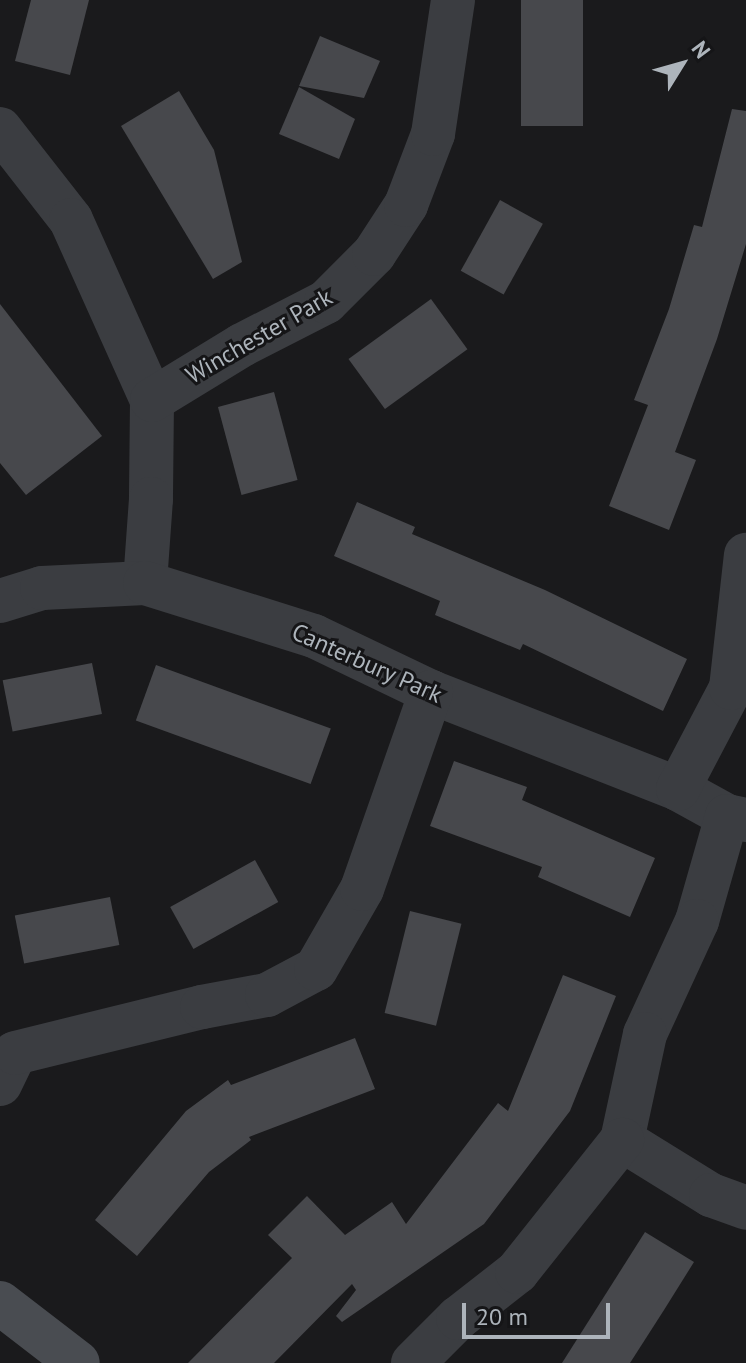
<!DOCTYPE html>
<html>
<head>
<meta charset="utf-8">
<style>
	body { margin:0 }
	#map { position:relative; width:746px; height:1363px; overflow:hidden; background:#1a1a1c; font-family:"PT Sans",sans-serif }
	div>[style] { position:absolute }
	.building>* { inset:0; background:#47484c; transform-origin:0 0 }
	.street>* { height:44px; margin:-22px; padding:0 22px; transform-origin:22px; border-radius:22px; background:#3b3d41 }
	.secondary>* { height:44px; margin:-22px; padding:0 22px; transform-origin:22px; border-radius:22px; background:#494c51 }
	span { translate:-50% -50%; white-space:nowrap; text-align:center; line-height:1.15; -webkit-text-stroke:6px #151517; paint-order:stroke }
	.street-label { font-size:24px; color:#adb4bb }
	.north { position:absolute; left:642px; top:24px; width:80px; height:80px; -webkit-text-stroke:6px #151517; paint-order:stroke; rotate:53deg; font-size:22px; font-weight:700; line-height:32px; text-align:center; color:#adb4bb }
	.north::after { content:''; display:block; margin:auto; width:28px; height:36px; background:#adb4bb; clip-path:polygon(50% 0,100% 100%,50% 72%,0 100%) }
	.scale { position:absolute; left:462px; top:1303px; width:148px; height:36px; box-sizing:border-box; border:4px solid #adb4bb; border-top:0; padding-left:10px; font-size:24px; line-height:28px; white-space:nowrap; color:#adb4bb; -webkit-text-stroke:6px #151517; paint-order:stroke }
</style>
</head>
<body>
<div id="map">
	<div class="building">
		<div style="clip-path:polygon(31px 0,89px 0,70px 75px,15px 61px)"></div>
		<div style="left:521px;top:0;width:62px;height:126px"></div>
		<div style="clip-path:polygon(320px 36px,380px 61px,364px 98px,299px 86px)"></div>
		<div style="clip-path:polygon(299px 87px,355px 119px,339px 159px,279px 134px)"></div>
		<div style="clip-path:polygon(179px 91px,214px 150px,242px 262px,213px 279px,121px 126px)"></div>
		<div style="clip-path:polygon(732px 109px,746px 111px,746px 244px,717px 339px,675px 452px,696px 460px,669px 530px,609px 506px,648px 405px,634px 400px,669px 309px,694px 225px,702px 227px)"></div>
		<div style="left:500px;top:200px;width:49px;height:81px;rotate:29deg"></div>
		<div style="left:431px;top:299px;width:62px;height:102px;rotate:54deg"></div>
		<div style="clip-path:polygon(0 304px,102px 436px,26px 495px,0 463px)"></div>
		<div style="left:274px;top:392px;width:91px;height:58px;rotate:75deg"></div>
		<div style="clip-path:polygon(357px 502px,415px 527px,412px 534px,545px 590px,687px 659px,663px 711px,523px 644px,520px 650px,435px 615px,440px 601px,334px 556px)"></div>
		<div style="left:92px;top:663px;width:52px;height:91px;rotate:79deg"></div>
		<div style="left:156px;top:665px;width:186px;height:59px;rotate:20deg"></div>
		<div style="clip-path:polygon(454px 761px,527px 787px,522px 800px,655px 858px,630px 917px,538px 877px,542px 867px,430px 826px)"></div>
		<div style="left:255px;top:860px;width:48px;height:97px;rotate:61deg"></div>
		<div style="left:110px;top:897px;width:49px;height:97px;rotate:79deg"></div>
		<div style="left:410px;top:911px;width:53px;height:105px;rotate:14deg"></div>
		<div style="clip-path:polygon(563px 975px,616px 996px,570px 1111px,484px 1224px,342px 1322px,336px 1316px,356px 1290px,352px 1284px,274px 1363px,188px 1363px,292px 1258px,268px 1235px,307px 1196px,345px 1235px,392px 1202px,406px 1224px,498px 1103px,508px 1111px)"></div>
		<div style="clip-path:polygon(355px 1038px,375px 1089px,249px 1137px,251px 1140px,209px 1172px,137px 1256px,95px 1220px,186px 1111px,228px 1080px,231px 1085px)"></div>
		<div style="clip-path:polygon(645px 1232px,694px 1262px,664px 1310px,630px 1363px,562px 1363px)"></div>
	</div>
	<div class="street">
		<div style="left:0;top:129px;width:115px;rotate:52deg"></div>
		<div style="left:71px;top:220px;width:197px;rotate:65.8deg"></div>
		<div style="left:152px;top:400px;width:99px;rotate:90.6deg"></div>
		<div style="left:151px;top:499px;width:84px;rotate:94.1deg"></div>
		<div style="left:152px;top:400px;width:105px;rotate:-31.4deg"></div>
		<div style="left:242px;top:345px;width:94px;rotate:-27.1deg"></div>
		<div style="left:326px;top:302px;width:68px;rotate:-45deg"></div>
		<div style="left:374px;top:254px;width:59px;rotate:-56.9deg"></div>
		<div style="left:406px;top:205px;width:76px;rotate:-69.2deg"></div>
		<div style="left:433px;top:134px;width:135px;rotate:-81.5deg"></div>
		<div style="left:0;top:601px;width:44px;rotate:-17.2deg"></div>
		<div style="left:42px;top:588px;width:103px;rotate:-2.8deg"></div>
		<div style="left:145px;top:583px;width:177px;rotate:17.4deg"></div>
		<div style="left:314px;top:636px;width:130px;rotate:25.6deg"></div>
		<div style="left:431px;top:692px;width:265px;rotate:21.4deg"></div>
		<div style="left:678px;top:789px;width:56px;rotate:28.9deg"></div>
		<div style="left:727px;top:816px;width:19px;rotate:12deg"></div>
		<div style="left:678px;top:789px;width:114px;rotate:-62.3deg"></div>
		<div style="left:731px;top:688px;width:134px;rotate:-83.6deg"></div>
		<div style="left:727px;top:816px;width:109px;rotate:105.9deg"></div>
		<div style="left:697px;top:921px;width:124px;rotate:114.7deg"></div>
		<div style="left:645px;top:1034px;width:108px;rotate:102.2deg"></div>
		<div style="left:622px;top:1140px;width:105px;rotate:31.7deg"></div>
		<div style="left:711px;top:1195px;width:37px;rotate:20deg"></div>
		<div style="left:0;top:1084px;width:34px;rotate:-64deg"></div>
		<div style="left:15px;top:1053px;width:193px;rotate:-13.8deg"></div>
		<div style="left:202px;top:1007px;width:66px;rotate:-10.5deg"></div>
		<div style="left:267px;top:995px;width:55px;rotate:-28deg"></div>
		<div style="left:316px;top:969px;width:92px;rotate:-60.1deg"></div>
		<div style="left:362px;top:889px;width:209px;rotate:-70.7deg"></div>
		<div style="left:413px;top:1363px;width:64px;rotate:-45deg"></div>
		<div style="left:458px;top:1318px;width:75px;rotate:-37.9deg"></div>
		<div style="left:517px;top:1272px;width:169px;rotate:-51.5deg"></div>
	</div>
	<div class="secondary">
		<div style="left:0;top:1303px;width:98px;rotate:37.6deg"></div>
	</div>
	<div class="street-label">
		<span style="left:259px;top:336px;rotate:-30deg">Winchester Park</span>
		<span style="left:367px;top:663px;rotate:24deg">Canterbury Park</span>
	</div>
	<div class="north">N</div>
	<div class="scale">20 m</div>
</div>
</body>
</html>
